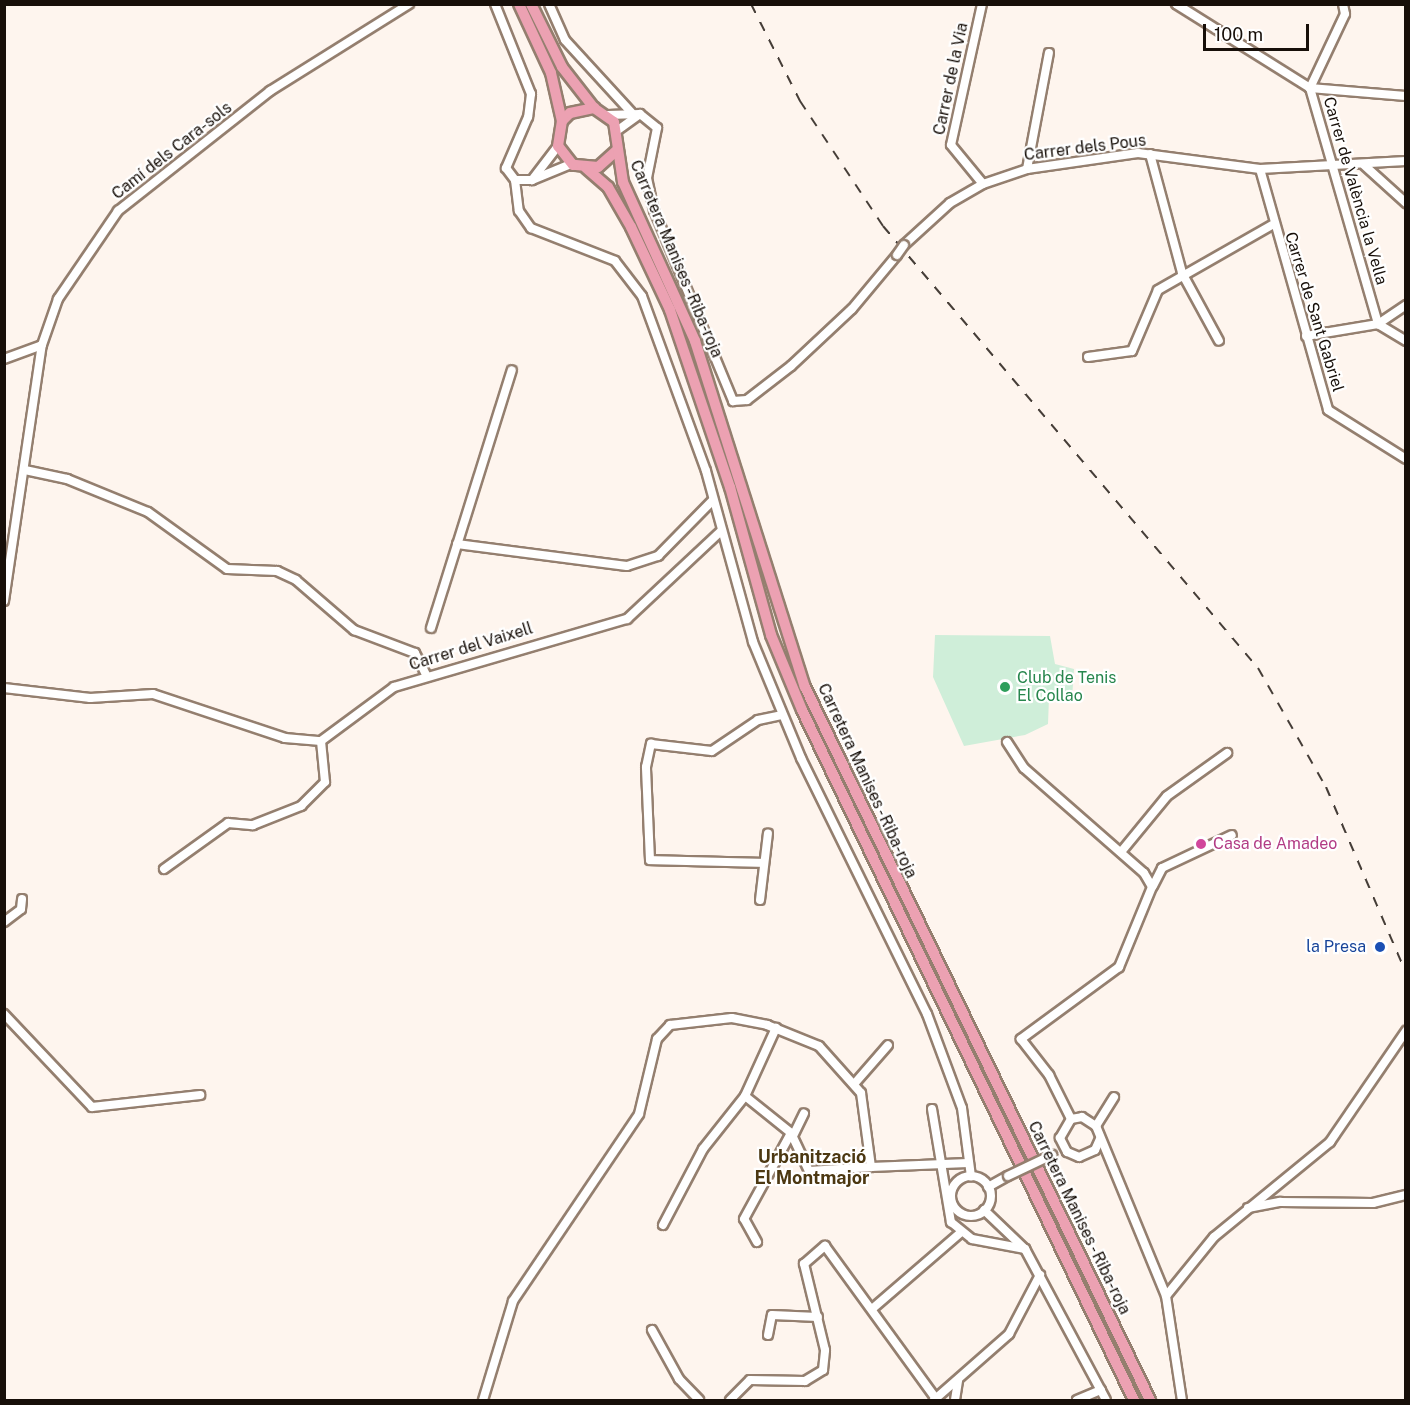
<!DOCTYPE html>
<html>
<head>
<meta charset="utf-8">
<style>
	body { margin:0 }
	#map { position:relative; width:1410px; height:1405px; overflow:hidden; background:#fef5ee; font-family:"Public Sans",sans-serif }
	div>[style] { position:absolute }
	.green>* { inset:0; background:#cfeed9 }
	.roads { filter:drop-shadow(2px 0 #947f6f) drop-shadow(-2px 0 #947f6f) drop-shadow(0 2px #947f6f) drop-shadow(0 -2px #947f6f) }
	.minor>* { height:8px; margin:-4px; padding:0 4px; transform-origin:4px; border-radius:4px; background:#fff }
	.minor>.ring { margin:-4px; padding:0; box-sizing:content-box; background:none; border:8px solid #fff; border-radius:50% }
	.major>* { height:10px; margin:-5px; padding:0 5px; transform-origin:5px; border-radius:5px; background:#eca1b2 }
	.rail>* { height:2px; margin-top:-1px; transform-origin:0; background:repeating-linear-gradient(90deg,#453d37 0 10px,transparent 0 20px) }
	.bridges { filter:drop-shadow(2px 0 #947f6f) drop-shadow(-2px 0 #947f6f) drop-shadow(0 2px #947f6f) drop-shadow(0 -2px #947f6f) }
	.minor-bridge>* { height:8px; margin:-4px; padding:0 4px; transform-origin:4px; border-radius:4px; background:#fff }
	.dots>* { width:16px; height:16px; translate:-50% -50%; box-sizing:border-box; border:3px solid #fff; border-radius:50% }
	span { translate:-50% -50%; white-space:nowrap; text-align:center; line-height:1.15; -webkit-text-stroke:4.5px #fff; paint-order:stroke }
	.street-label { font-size:16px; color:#170f09 }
	.leisure-label { font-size:16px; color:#27864d }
	.left { translate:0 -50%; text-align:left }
	.hotel-label { font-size:16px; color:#b23c85 }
	.transit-label { font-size:16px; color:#164399 }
	.right { translate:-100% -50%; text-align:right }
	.neighbourhood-label { font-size:18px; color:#4c3812; font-weight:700 }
	.frame { position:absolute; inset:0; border:6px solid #170f09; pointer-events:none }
	.scale { position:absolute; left:1203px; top:24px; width:106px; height:27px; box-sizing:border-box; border:3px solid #170f09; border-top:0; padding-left:8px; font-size:18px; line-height:21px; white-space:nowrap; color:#170f09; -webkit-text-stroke:4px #fff; paint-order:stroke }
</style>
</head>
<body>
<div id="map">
	<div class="green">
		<div style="clip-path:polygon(935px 635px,1050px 636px,1055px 664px,1074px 669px,1072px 699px,1049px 698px,1048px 724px,1025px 735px,964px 746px,933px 677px)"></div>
	</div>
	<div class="roads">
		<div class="minor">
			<div style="left:495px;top:4px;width:97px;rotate:68.2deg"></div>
			<div style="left:531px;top:94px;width:23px;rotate:97deg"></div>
			<div style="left:528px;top:117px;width:56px;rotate:113.3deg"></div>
			<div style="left:506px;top:168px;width:15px;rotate:53deg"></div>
			<div style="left:515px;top:180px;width:17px"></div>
			<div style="left:549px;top:4px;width:39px;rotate:66deg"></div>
			<div style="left:565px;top:40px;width:98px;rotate:47.5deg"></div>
			<div style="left:982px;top:4px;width:144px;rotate:102.4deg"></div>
			<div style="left:951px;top:145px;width:50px;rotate:50.6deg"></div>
			<div style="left:1176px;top:4px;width:158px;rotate:32.1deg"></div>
			<div style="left:1310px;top:88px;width:96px;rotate:4.8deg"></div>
			<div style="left:1343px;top:4px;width:10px;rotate:79deg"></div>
			<div style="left:1345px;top:14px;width:82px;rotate:115.3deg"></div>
			<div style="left:1310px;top:88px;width:246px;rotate:73.9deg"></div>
			<div style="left:1378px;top:324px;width:33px;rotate:31deg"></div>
			<div style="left:640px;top:114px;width:22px;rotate:39deg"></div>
			<div style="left:657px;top:128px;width:51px;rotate:101.3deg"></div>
			<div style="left:647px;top:178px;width:33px;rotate:78deg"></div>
			<div style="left:654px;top:210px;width:207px;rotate:67.5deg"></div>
			<div style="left:733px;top:401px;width:14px;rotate:-4deg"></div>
			<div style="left:747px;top:400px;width:56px;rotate:-37.7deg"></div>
			<div style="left:791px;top:366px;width:83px;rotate:-43.1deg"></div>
			<div style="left:852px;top:309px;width:70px;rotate:-50.2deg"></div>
			<div style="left:608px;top:115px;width:32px;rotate:-2deg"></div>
			<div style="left:640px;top:114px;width:27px;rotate:144deg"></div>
			<div style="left:558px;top:146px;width:43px;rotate:127.4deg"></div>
			<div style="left:532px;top:180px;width:42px;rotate:-22.3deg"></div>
			<div style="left:1150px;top:154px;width:123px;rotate:74.9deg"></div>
			<div style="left:1182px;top:273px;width:77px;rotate:61.4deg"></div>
			<div style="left:1364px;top:165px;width:57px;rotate:42.1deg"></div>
			<div style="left:1027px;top:169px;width:118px;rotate:-79.3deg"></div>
			<div style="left:1260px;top:169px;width:250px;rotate:74.2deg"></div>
			<div style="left:1328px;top:410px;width:92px;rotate:32.1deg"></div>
			<div style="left:515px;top:180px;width:31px;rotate:83deg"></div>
			<div style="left:519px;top:211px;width:21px;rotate:55deg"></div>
			<div style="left:531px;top:228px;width:90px;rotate:21.4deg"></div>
			<div style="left:615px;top:261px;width:44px;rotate:52.4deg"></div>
			<div style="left:642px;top:296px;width:186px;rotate:69.9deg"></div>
			<div style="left:706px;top:471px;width:177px;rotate:74.6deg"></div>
			<div style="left:753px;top:642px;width:126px;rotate:67.5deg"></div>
			<div style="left:801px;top:758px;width:285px;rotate:63.8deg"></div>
			<div style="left:927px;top:1014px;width:100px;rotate:69.6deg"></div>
			<div style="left:962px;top:1108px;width:69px;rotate:82.5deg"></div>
			<div style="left:904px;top:245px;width:62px;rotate:-42.4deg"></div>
			<div style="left:950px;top:203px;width:38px;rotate:-30deg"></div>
			<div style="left:983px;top:184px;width:46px;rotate:-18.8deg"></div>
			<div style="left:1027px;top:169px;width:112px;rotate:-8.2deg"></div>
			<div style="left:1138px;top:153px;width:123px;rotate:7.5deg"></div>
			<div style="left:1260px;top:169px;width:146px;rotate:-3.1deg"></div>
			<div style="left:1306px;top:336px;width:73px;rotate:-9.5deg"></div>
			<div style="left:1378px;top:324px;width:34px;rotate:-34deg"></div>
			<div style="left:1088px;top:357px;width:44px;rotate:-7.8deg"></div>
			<div style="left:1132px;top:351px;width:66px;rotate:-66.9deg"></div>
			<div style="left:1158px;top:290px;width:131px;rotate:-29.7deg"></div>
			<div style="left:4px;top:359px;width:40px;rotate:-20.2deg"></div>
			<div style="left:25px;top:470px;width:43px;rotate:12.1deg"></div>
			<div style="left:67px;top:479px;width:87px;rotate:22.2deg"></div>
			<div style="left:148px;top:512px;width:97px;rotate:35.8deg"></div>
			<div style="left:227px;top:569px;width:50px;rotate:2.3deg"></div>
			<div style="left:277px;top:571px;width:21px;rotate:25deg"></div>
			<div style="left:296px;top:580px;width:77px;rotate:40.8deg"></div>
			<div style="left:354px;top:630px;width:65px;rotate:20.7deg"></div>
			<div style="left:415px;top:653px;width:25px;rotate:63deg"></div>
			<div style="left:457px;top:544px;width:171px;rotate:7.4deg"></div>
			<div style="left:627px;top:566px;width:33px;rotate:-18deg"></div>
			<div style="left:658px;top:556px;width:78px;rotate:-45.5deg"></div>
			<div style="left:4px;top:601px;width:259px;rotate:-81.6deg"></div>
			<div style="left:42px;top:345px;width:49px;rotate:-70.8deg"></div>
			<div style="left:58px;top:299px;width:107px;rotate:-55.7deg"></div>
			<div style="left:118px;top:211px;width:194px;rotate:-38.3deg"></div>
			<div style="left:270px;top:91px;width:164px;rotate:-32deg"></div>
			<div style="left:431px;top:628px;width:270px;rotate:-72.6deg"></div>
			<div style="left:4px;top:688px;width:87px;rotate:6.6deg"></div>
			<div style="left:90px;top:698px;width:63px;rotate:-3.6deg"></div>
			<div style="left:153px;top:694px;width:139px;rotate:18.4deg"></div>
			<div style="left:285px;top:738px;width:36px;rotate:5deg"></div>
			<div style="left:321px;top:741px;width:91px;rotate:-36.5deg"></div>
			<div style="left:394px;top:687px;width:243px;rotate:-16.3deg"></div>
			<div style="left:627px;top:619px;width:129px;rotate:-43.1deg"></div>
			<div style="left:1007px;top:742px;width:31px;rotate:57deg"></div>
			<div style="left:1024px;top:768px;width:159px;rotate:41.2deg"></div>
			<div style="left:1144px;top:873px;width:16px;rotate:60deg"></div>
			<div style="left:1152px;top:887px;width:87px;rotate:112.4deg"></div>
			<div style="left:1119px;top:967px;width:122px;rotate:143.7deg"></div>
			<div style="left:1021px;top:1039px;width:46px;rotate:52.1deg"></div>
			<div style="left:1049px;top:1075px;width:49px;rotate:63.4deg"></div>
			<div style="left:1121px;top:852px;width:72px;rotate:-50.6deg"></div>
			<div style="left:1167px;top:796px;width:74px;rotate:-35.6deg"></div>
			<div style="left:763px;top:863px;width:113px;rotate:-178.5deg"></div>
			<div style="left:650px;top:860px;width:93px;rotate:-92.5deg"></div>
			<div style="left:646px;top:767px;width:24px;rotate:-78deg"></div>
			<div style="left:651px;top:744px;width:61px;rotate:6.5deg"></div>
			<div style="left:712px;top:751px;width:55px;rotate:-34deg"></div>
			<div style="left:758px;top:720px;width:25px;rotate:-12deg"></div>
			<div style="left:164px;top:869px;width:79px;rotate:-35.7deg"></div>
			<div style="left:228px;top:823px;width:25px;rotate:5deg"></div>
			<div style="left:253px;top:825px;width:52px;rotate:-21.6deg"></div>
			<div style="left:301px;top:806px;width:34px;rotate:-45deg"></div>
			<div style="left:325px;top:782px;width:41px;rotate:-95.6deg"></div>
			<div style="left:1153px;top:886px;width:20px;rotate:-63deg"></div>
			<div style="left:1162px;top:868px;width:77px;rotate:-25.2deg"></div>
			<div style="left:760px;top:900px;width:67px;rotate:-83.2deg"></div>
			<div style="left:4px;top:922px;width:21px;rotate:-37deg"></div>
			<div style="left:21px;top:909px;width:10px;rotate:-84deg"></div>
			<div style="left:4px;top:1014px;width:128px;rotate:46.6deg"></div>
			<div style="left:92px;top:1107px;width:109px;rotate:-6.3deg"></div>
			<div style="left:855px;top:1083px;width:50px;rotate:-49deg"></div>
			<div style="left:745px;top:1096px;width:59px;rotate:38.8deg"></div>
			<div style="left:791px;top:1133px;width:42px;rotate:64.7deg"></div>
			<div style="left:809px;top:1171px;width:62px;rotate:-3.7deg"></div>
			<div style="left:932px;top:1109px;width:115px;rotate:80.5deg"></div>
			<div style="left:951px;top:1222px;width:27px;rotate:39deg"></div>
			<div style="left:972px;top:1239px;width:54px;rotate:10.7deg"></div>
			<div style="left:1096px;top:1126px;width:34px;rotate:-58deg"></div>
			<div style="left:793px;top:1136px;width:25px;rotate:-64deg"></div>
			<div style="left:1100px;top:1139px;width:12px;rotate:114deg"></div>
			<div style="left:1095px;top:1150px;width:17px;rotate:156deg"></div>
			<div style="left:1079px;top:1157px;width:13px;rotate:-157deg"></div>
			<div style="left:1067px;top:1152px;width:16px;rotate:-117deg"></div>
			<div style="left:1060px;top:1138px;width:22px;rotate:-60deg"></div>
			<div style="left:1071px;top:1119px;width:11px;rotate:-10deg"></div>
			<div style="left:1082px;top:1117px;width:17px;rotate:33deg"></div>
			<div style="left:1096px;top:1126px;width:184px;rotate:67.6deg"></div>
			<div style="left:1166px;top:1296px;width:105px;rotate:81.3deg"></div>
			<div class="ring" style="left:951px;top:1176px;width:32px;height:32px"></div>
			<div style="left:988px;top:1187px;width:23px;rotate:-29deg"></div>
			<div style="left:1248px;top:1208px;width:33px;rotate:-11deg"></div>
			<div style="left:1280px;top:1202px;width:93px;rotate:0.6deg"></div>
			<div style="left:1373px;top:1203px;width:34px;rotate:-14deg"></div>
			<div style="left:984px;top:1210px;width:57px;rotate:43.6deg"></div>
			<div style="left:1025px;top:1249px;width:171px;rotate:61.8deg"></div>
			<div style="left:663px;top:1225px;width:86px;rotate:-62.2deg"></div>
			<div style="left:703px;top:1149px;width:68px;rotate:-51.6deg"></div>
			<div style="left:745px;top:1096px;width:75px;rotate:-65.5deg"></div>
			<div style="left:757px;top:1242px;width:26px;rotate:-119deg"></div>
			<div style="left:744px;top:1219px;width:98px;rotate:-61.3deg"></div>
			<div style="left:1166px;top:1296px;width:76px;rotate:-50.9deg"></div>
			<div style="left:1214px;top:1237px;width:150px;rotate:-39.3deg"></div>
			<div style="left:1330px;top:1142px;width:135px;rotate:-55.6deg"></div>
			<div style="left:872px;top:1309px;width:116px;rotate:-40.8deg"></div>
			<div style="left:652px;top:1330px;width:56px;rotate:61.1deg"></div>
			<div style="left:679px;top:1379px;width:29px;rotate:46deg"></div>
			<div style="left:768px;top:1335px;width:20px;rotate:-79deg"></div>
			<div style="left:772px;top:1315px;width:46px;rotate:2.5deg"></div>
			<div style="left:483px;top:1400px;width:103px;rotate:-73.1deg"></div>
			<div style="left:513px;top:1301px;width:225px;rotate:-56deg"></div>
			<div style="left:639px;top:1114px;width:77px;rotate:-76.5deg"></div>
			<div style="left:657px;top:1039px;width:19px;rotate:-47deg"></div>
			<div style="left:670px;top:1025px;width:62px;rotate:-6.4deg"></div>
			<div style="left:732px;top:1018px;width:36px;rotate:11deg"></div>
			<div style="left:767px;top:1025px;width:56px;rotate:22deg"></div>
			<div style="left:819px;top:1046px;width:63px;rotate:48.2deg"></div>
			<div style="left:861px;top:1093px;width:75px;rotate:82.3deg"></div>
			<div style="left:871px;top:1167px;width:97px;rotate:-2.4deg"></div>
			<div style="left:730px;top:1400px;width:28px;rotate:-45deg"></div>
			<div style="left:750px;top:1380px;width:55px;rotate:1deg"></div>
			<div style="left:805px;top:1381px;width:21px;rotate:-31deg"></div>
			<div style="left:823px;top:1370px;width:20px;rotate:-84deg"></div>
			<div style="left:825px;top:1350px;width:89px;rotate:-103.7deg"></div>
			<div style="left:804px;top:1264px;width:28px;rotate:-41deg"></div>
			<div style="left:825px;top:1246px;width:189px;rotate:54deg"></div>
			<div style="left:934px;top:1400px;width:100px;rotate:-41.3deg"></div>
			<div style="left:1009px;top:1334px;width:67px;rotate:-62.3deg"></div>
			<div style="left:955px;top:1400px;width:20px;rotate:-81deg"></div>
			<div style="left:1077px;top:1400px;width:26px;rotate:-23deg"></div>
		</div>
		<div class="major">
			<div style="left:519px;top:4px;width:76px;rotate:65.1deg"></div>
			<div style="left:551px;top:73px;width:49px;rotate:77.1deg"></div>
			<div style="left:531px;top:4px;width:70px;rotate:63.8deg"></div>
			<div style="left:562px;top:67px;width:52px;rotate:52deg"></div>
			<div style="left:616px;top:151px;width:24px;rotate:138deg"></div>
			<div style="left:598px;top:167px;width:25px;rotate:-175deg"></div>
			<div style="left:573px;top:165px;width:24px;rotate:-128deg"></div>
			<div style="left:558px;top:146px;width:25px;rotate:-81deg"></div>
			<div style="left:562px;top:121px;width:11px;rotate:-45deg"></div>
			<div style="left:570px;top:113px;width:25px;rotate:-12deg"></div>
			<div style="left:594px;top:108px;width:24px;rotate:35deg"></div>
			<div style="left:614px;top:122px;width:61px;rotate:81.5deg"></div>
			<div style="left:623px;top:182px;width:175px;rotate:65.6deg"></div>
			<div style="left:695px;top:341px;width:363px;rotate:72.4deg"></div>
			<div style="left:805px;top:687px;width:792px;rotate:64.18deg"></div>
			<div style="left:586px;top:168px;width:29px;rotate:41deg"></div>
			<div style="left:608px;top:187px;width:46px;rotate:60.1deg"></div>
			<div style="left:631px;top:227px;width:92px;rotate:64.8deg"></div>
			<div style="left:670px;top:310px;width:187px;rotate:71.3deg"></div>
			<div style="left:730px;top:487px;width:154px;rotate:74.5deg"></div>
			<div style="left:771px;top:635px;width:81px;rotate:67.5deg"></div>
			<div style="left:802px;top:710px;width:766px;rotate:64.31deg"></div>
		</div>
	</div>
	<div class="rail">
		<div style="left:751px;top:4px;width:109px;rotate:63.2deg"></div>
		<div style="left:800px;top:101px;width:150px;rotate:56.4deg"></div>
		<div style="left:883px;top:226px;width:580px;rotate:49.69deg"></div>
		<div style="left:1258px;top:668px;width:137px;rotate:60.3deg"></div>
		<div style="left:1326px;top:787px;width:202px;rotate:66.7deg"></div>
	</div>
	<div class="bridges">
		<div class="minor-bridge">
			<div style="left:897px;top:255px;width:12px;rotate:-55deg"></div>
			<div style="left:1008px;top:1176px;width:49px;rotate:-25.5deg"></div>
		</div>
	</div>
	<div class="dots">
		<div style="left:1005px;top:687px;background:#2e9e5b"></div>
		<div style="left:1201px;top:844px;background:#d1479c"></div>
		<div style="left:1380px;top:947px;background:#1a4fb4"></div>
	</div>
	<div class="street-label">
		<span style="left:951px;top:79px;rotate:-78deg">Carrer de la Via</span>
		<span style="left:1085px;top:148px;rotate:-7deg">Carrer dels Pous</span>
		<span style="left:172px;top:151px;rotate:-38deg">Camí dels Cara-sols</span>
		<span style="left:1355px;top:191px;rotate:74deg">Carrer de València la Vella</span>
		<span style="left:676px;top:259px;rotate:67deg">Carretera Manises - Riba-roja</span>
		<span style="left:1314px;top:312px;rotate:73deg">Carrer de Sant Gabriel</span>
		<span style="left:471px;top:647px;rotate:-17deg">Carrer del Vaixell</span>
		<span style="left:867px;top:781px;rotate:65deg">Carretera Manises - Riba-roja</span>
		<span style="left:1079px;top:1218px;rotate:64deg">Carretera Manises - Riba-roja</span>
	</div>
	<div class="leisure-label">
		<span class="left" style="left:1017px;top:687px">Club de Tenis<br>El Collao</span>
	</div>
	<div class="hotel-label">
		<span class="left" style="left:1213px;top:844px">Casa de Amadeo</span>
	</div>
	<div class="transit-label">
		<span class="right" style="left:1366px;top:947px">la Presa</span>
	</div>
	<div class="neighbourhood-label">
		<span style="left:812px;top:1168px">Urbanització<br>El Montmajor</span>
	</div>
	<div class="frame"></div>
	<div class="scale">100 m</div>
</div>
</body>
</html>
